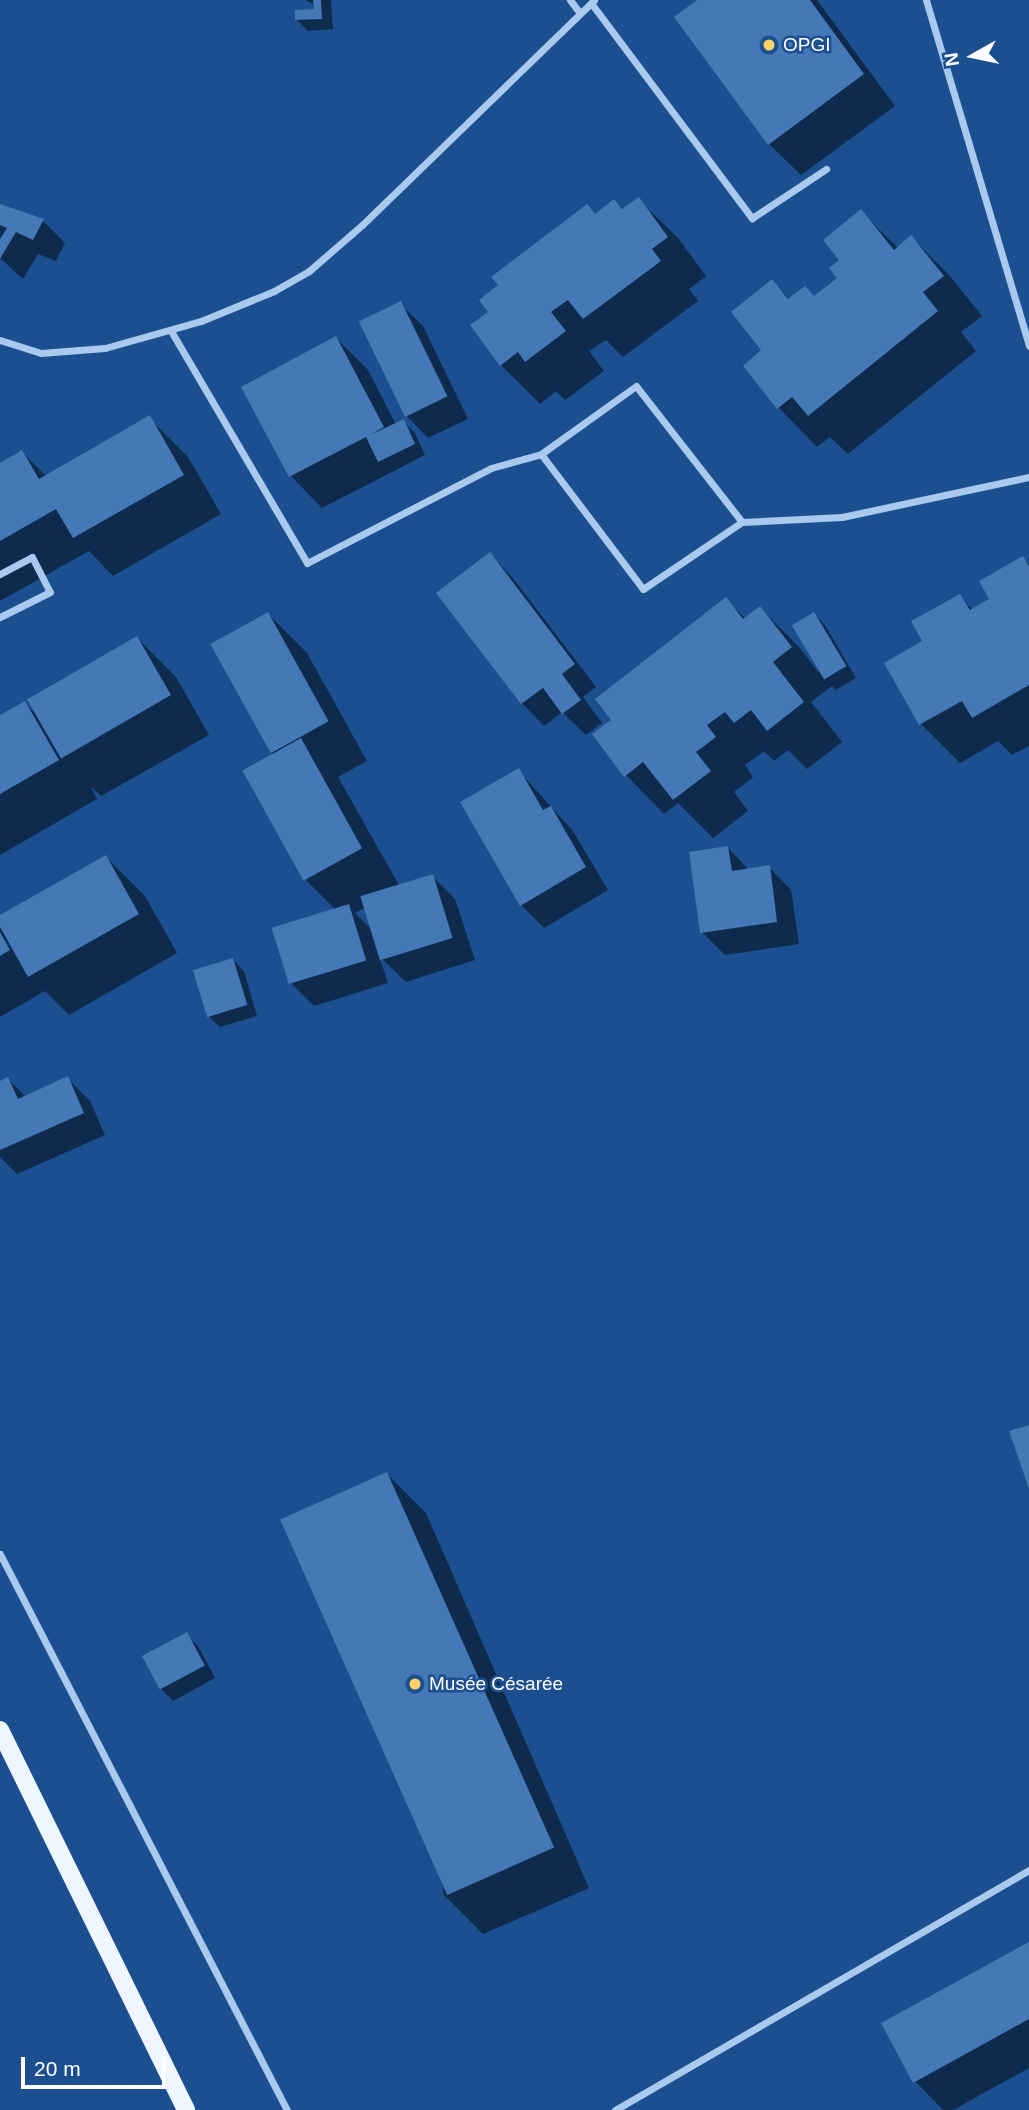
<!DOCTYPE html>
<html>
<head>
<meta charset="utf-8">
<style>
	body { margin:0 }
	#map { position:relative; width:1029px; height:2110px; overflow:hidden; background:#1b4f8f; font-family:Arial,sans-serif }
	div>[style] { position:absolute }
	.shadow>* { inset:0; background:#0007 }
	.building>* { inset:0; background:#4478b7; transform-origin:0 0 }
	.minor>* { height:7px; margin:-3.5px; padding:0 3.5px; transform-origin:3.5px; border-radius:3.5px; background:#a9c9ee }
	.primary>* { height:18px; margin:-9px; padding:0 9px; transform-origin:9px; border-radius:9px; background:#f0f6ff }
	.dots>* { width:19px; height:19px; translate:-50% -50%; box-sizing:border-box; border:4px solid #1b4f8f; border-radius:50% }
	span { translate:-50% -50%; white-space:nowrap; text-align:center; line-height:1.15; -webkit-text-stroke:5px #1b4f8f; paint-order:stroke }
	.poi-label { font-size:19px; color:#fff }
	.left { translate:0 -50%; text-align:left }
	.north { position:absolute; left:938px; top:21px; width:70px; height:70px; -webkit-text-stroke:5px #1b4f8f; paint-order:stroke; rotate:261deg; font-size:19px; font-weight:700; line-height:28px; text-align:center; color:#fff }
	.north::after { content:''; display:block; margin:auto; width:24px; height:32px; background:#fff; clip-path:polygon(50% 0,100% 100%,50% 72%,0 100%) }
	.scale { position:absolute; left:21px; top:2057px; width:145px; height:32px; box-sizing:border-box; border:4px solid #fff; border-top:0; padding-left:9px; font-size:21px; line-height:24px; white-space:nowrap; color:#fff; -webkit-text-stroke:5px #1b4f8f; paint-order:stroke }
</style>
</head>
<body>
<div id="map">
	<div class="shadow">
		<div style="clip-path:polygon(305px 0,331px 0,333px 29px,308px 31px,297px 20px,315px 11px,315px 5px)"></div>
		<div style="clip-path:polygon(700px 0,817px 0,895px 106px,801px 175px,769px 144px)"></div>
		<div style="clip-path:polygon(639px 200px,678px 238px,706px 276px,689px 289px,698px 301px,623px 357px,606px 340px,589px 351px,604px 371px,565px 400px,556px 391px,540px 404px,501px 365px,490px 312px,614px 201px,624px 210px)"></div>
		<div style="clip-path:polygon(0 205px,43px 221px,65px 243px,56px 261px,38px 254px,23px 279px,0 258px)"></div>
		<div style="clip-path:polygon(861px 212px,898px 248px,911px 237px,950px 276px,982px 316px,961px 332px,976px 351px,848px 454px,830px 437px,817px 447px,779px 408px,745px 366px,764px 350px,772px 281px,790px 300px,815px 298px,840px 278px,842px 260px)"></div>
		<div style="clip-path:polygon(400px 304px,423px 326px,468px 419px,428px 438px,406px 415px)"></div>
		<div style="clip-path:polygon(336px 338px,368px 370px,396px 425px,403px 421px,415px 433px,425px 455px,322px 508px,291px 476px,243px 387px)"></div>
		<div style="clip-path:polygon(149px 418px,188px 457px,221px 514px,113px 576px,89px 551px,0 601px,0 465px,22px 452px,46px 476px)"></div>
		<div style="clip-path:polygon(490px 554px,512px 577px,596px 687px,583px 697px,602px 723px,586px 735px,562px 712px,544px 726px,522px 703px)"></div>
		<div style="clip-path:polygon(1023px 558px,1029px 564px,1029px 746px,1012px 755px,998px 741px,960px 763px,921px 724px,887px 664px,925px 642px,959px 596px,973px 610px,991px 600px)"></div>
		<div style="clip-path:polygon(726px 600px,746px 619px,760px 608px,799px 647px,818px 672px,814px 614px,825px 625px,856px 678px,836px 690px,832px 686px,811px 702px,842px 742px,807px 769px,788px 750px,774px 761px,764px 751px,745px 765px,753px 777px,734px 792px,748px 811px,713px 838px,678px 803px,664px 814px,626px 775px,614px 720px)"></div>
		<div style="clip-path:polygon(evenodd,268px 614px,307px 653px,367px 761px,338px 777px,400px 887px,432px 876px,455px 899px,475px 960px,406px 982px,379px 956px,388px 983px,314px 1006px,291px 983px,336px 910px,306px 880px,273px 756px,212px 645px,268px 614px,366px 907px,375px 933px,355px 913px,366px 907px)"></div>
		<div style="clip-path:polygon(137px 638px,176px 677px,209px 735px,101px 796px,90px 786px,97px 799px,0 855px,0 717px,25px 703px,35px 713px)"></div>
		<div style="clip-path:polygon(518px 770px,573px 831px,608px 890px,544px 928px,521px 905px)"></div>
		<div style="clip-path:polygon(728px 848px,749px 870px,769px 867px,791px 890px,799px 944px,725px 955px,702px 932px)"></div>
		<div style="clip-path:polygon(106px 857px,145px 896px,177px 953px,69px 1015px,45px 991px,0 1017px,0 917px)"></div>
		<div style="clip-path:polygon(233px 960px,244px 971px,257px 1016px,220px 1027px,208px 1016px)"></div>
		<div style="clip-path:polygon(67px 1078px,90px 1101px,105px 1135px,17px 1174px,0 1157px,0 1083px,8px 1079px,26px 1097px)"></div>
		<div style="clip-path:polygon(387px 1474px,426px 1513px,589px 1888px,483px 1934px,444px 1895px)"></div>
		<div style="clip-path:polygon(186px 1635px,198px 1646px,215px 1678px,173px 1701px,162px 1690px,144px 1657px)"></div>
		<div style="clip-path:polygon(1029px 1944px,1029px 2068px,953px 2110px,943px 2110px,915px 2081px)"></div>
	</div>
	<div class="building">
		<div style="clip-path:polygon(313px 0,321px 0,322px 19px,295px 20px,295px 10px,314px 9px)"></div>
		<div style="clip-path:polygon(697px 0,810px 0,864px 74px,768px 145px,674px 17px)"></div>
		<div style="clip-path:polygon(639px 197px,668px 237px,652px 249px,661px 261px,583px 319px,568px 300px,551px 312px,566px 331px,525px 362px,518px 352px,500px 366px,470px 325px,488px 312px,479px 300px,498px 285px,491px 277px,587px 204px,595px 214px,614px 199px,622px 209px)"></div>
		<div style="clip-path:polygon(0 204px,44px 219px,33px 240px,16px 232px,0 259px,0 239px,7px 228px,0 225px)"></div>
		<div style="clip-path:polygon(861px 209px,894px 250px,911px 235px,944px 276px,923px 292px,938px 311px,808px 416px,792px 397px,777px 409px,743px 366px,761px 350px,731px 312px,772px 279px,788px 299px,805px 286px,814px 296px,837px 278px,829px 268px,839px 260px,823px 240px)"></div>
		<div style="left:401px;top:301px;width:106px;height:47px;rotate:64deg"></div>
		<div style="clip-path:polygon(336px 336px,384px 427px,370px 435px,404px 419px,415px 444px,378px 462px,366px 437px,289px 477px,241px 387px)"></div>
		<div style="clip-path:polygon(150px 415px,184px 475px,73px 538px,56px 509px,0 541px,0 463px,22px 450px,39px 479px)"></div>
		<div style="clip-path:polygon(490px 552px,575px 664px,562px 674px,581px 700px,562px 714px,543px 688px,521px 704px,436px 593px)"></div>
		<div style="clip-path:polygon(1023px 556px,1029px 566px,1029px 685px,972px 718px,962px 701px,919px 725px,884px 663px,922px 641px,911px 621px,960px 594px,970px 610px,989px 599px,979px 581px)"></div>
		<div style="clip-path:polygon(726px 597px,743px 619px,760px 606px,792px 647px,773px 662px,804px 702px,767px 731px,751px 710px,734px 723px,725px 712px,707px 725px,716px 737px,696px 752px,711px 771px,673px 800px,643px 762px,624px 777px,592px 734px,611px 720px,595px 699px)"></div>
		<div style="left:268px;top:612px;width:125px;height:66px;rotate:61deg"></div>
		<div style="left:814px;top:612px;width:63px;height:26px;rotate:59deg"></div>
		<div style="left:137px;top:636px;width:68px;height:127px;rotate:60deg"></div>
		<div style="clip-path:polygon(25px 701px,59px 760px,0 794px,0 715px)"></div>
		<div style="left:301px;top:738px;width:126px;height:67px;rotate:61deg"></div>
		<div style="clip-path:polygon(519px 768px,543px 810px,551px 806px,586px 867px,520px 906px,460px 802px)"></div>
		<div style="clip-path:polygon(728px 846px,732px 871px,770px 865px,777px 922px,700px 933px,689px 852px)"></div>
		<div style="clip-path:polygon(106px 855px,139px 914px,28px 977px,0 927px,0 915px)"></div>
		<div style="left:433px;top:874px;width:67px;height:76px;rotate:73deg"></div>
		<div style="left:349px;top:904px;width:59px;height:81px;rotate:73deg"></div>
		<div style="clip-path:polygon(0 932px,10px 950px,0 956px)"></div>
		<div style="left:233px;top:958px;width:49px;height:42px;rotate:73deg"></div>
		<div style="clip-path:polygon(68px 1076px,84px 1113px,0 1150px,0 1081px,8px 1077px,18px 1099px)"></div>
		<div style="clip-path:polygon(1029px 1425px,1029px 1489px,1009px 1431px)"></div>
		<div style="left:387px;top:1472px;width:411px;height:117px;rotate:66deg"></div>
		<div style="left:187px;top:1632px;width:38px;height:51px;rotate:62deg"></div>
		<div style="clip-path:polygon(1029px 1942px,1029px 2019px,913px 2083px,881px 2023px)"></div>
	</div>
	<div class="minor">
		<div style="left:570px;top:0;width:15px;rotate:53deg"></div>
		<div style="left:926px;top:0;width:361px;rotate:73.4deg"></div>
		<div style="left:591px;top:3px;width:269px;rotate:53.2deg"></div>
		<div style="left:752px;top:218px;width:89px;rotate:-33.5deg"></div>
		<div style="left:171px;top:331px;width:269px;rotate:59.6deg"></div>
		<div style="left:307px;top:563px;width:207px;rotate:-27.3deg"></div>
		<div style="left:491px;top:468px;width:52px;rotate:-15.6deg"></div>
		<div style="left:0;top:340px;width:43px;rotate:17.6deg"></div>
		<div style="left:41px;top:353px;width:64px;rotate:-4.5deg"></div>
		<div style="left:105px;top:348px;width:100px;rotate:-15.7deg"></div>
		<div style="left:201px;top:321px;width:79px;rotate:-22.3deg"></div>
		<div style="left:274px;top:291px;width:40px;rotate:-29.7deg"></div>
		<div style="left:309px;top:271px;width:70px;rotate:-41deg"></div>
		<div style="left:362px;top:225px;width:323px;rotate:-44.1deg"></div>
		<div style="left:742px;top:522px;width:172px;rotate:-127.9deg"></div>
		<div style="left:636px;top:386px;width:117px;rotate:144.4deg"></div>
		<div style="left:541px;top:454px;width:169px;rotate:52.9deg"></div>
		<div style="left:643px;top:589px;width:120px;rotate:-34.1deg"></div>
		<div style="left:742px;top:522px;width:100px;rotate:-2.9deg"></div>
		<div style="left:842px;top:517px;width:191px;rotate:-12.1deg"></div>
		<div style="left:0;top:574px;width:36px;rotate:-28deg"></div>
		<div style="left:32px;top:557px;width:39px;rotate:63deg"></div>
		<div style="left:50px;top:592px;width:56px;rotate:153.4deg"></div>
		<div style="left:0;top:1554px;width:626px;rotate:62.7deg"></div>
		<div style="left:615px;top:2110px;width:479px;rotate:-30.1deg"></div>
	</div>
	<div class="primary">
		<div style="left:0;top:1730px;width:423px;rotate:63.9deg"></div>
	</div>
	<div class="dots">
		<div style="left:769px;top:45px;background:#ffd166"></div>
		<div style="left:415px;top:1684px;background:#ffd166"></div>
	</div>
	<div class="poi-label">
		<span class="left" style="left:783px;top:45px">OPGI</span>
		<span class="left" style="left:429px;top:1684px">Musée Césarée</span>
	</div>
	<div class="north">N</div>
	<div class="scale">20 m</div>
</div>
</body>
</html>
